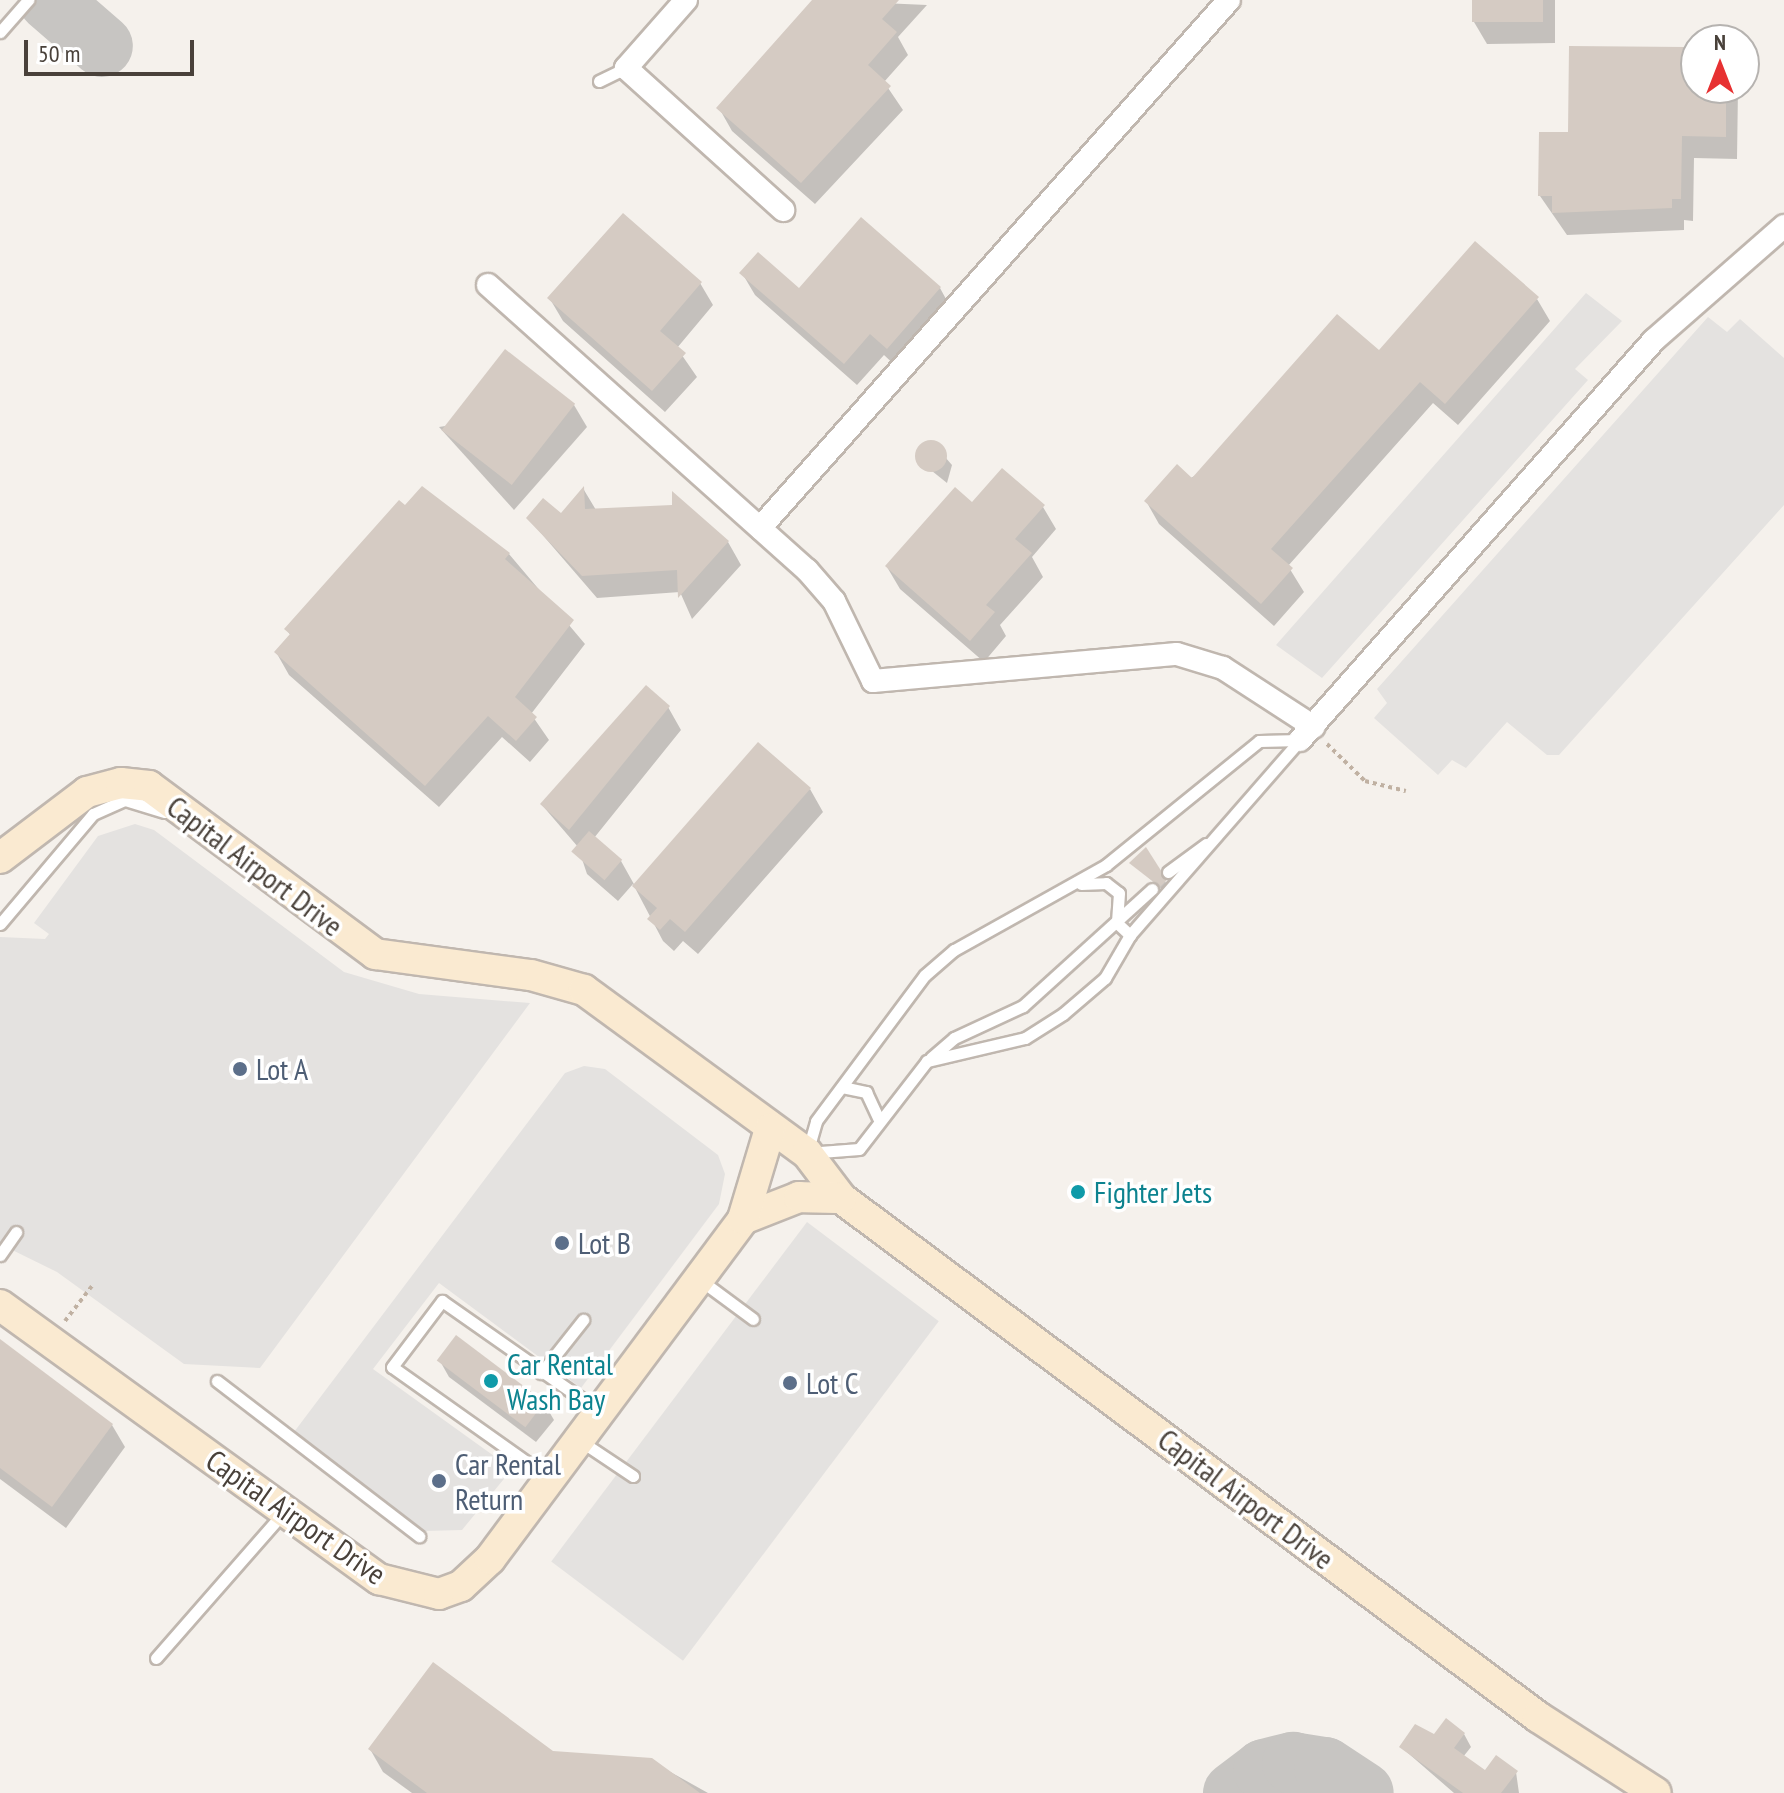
<!DOCTYPE html>
<html>
<head>
<meta charset="utf-8">
<style>
	body { margin:0 }
	#map { position:relative; width:1784px; height:1793px; overflow:hidden; background:#f5f1ec; font-family:"PT Sans Narrow",sans-serif }
	div>[style] { position:absolute }
	.parking>* { inset:0; background:#e4e2e0; transform-origin:0 0 }
	.shadow>* { inset:0; background:#0003 }
	.taxiway>* { height:62px; margin:-31px; padding:0 31px; transform-origin:31px; border-radius:31px; background:#c7c5c2 }
	.building>* { inset:0; background:#d5cbc3; transform-origin:0 0 }
	.round { border-radius:50% }
	.path>* { height:4px; margin-top:-2px; transform-origin:0; background:repeating-linear-gradient(90deg,#c0b1a2 0 4px,transparent 0 8px) }
	.roads { filter:drop-shadow(2px 0 #c0b7af) drop-shadow(-2px 0 #c0b7af) drop-shadow(0 2px #c0b7af) drop-shadow(0 -2px #c0b7af) }
	.lane>* { height:11px; margin:-5.5px; padding:0 5.5px; transform-origin:5.5px; border-radius:5.5px; background:#fff }
	.street>* { height:22px; margin:-11px; padding:0 11px; transform-origin:11px; border-radius:11px; background:#fff }
	.secondary>* { height:30px; margin:-15px; padding:0 15px; transform-origin:15px; border-radius:15px; background:#faead1 }
	.dots>* { width:22px; height:22px; translate:-50% -50%; box-sizing:border-box; border:4px solid #fff; border-radius:50% }
	span { translate:-50% -50%; white-space:nowrap; text-align:center; line-height:1.15; -webkit-text-stroke:7px #fff; paint-order:stroke }
	.street-label { font-size:30px; color:#49413a }
	.service-label { font-size:30px; color:#4e5e75 }
	.left { translate:0 -50%; text-align:left }
	.culture-label { font-size:30px; color:#0d838f }
	.north { position:absolute; left:1680px; top:24px; width:80px; height:80px; box-sizing:border-box; background:#fff; border:2px solid #b6b3b0; border-radius:50%; rotate:0deg; font-size:22px; font-weight:700; line-height:32px; text-align:center; color:#49413a }
	.north::after { content:''; display:block; margin:auto; width:28px; height:36px; background:#e73132; clip-path:polygon(50% 0,100% 100%,50% 72%,0 100%) }
	.scale { position:absolute; left:24px; top:40px; width:170px; height:36px; box-sizing:border-box; border:4px solid #49413a; border-top:0; padding-left:10px; font-size:24px; line-height:28px; white-space:nowrap; color:#49413a; -webkit-text-stroke:6px #fff; paint-order:stroke }
</style>
</head>
<body>
<div id="map">
	<div class="parking">
		<div style="clip-path:polygon(1586px 293px,1622px 321px,1575px 369px,1588px 380px,1322px 678px,1276px 645px)"></div>
		<div style="clip-path:polygon(1708px 317px,1727px 332px,1740px 319px,1784px 358px,1784px 505px,1559px 755px,1547px 755px,1507px 722px,1466px 768px,1452px 760px,1438px 775px,1374px 718px,1387px 703px,1377px 689px)"></div>
		<div style="clip-path:polygon(135px 824px,154px 830px,344px 972px,419px 994px,530px 1003px,260px 1368px,184px 1364px,57px 1272px,0 1244px,0 937px,45px 939px,49px 934px,34px 923px,98px 836px)"></div>
		<div style="clip-path:polygon(584px 1066px,605px 1069px,718px 1155px,725px 1174px,719px 1204px,581px 1388px,439px 1283px,373px 1369px,512px 1469px,462px 1530px,424px 1531px,291px 1436px,565px 1073px)"></div>
		<div style="left:807px;top:1222px;width:165px;height:425px;rotate:37deg"></div>
	</div>
	<div class="shadow">
		<div style="clip-path:polygon(815px 0,927px 5px,898px 37px,908px 55px,884px 82px,903px 110px,815px 204px,732px 131px,719px 108px)"></div>
		<div style="clip-path:polygon(1474px 0,1555px 0,1555px 43px,1487px 44px,1474px 22px)"></div>
		<div style="clip-path:polygon(1683px 49px,1696px 66px,1696px 88px,1738px 89px,1737px 159px,1694px 158px,1693px 221px,1684px 220px,1684px 230px,1567px 235px,1540px 196px,1570px 134px)"></div>
		<div style="clip-path:polygon(742px 273px,799px 291px,940px 288px,952px 310px,900px 370px,884px 355px,857px 385px,755px 295px)"></div>
		<div style="clip-path:polygon(700px 283px,713px 305px,677px 348px,697px 377px,665px 412px,563px 321px,550px 299px)"></div>
		<div style="clip-path:polygon(1537px 299px,1550px 321px,1458px 425px,1433px 403px,1288px 566px,1304px 592px,1274px 626px,1159px 524px,1146px 501px)"></div>
		<div style="clip-path:polygon(574px 405px,587px 427px,514px 510px,439px 427px)"></div>
		<div style="clip-path:polygon(932px 442px,952px 465px,947px 483px,917px 459px,920px 446px)"></div>
		<div style="clip-path:polygon(422px 488px,509px 554px,585px 644px,531px 714px,549px 740px,530px 762px,502px 737px,439px 807px,289px 675px,276px 652px,291px 636px,286px 629px)"></div>
		<div style="clip-path:polygon(584px 490px,596px 510px,728px 542px,741px 565px,692px 619px,680px 592px,597px 598px,528px 518px,561px 516px)"></div>
		<div style="clip-path:polygon(972px 505px,1043px 507px,1056px 529px,1032px 557px,1043px 577px,1000px 625px,1006px 636px,984px 662px,900px 589px,887px 567px)"></div>
		<div style="clip-path:polygon(668px 707px,681px 730px,594px 838px,621px 861px,635px 886px,810px 789px,823px 812px,698px 954px,683px 941px,674px 951px,663px 941px,633px 884px,618px 901px,587px 874px,578px 847px,542px 805px)"></div>
		<div style="clip-path:polygon(1145px 850px,1168px 886px,1164px 891px,1132px 863px)"></div>
		<div style="clip-path:polygon(0 1342px,112px 1425px,125px 1447px,66px 1528px,0 1479px)"></div>
		<div style="clip-path:polygon(440px 1361px,544px 1403px,554px 1420px,536px 1442px,449px 1377px)"></div>
		<div style="clip-path:polygon(1464px 1734px,1471px 1747px,1463px 1757px,1486px 1773px,1516px 1772px,1519px 1793px,1454px 1793px,1401px 1747px)"></div>
		<div style="clip-path:polygon(370px 1749px,649px 1760px,708px 1793px,412px 1793px,383px 1772px)"></div>
	</div>
	<div class="taxiway">
		<div style="left:49px;top:0;width:70px;rotate:41deg"></div>
		<div style="left:1234px;top:1793px;width:38px;rotate:-37deg"></div>
		<div style="left:1264px;top:1770px;width:30px;rotate:-14deg"></div>
		<div style="left:1293px;top:1763px;width:32px;rotate:9deg"></div>
		<div style="left:1325px;top:1768px;width:45px;rotate:33.3deg"></div>
	</div>
	<div class="building">
		<div style="clip-path:polygon(812px 0,899px 0,882px 19px,897px 32px,868px 65px,891px 86px,801px 183px,716px 108px)"></div>
		<div style="left:1472px;top:0;width:71px;height:22px"></div>
		<div style="clip-path:polygon(1569px 46px,1685px 47px,1685px 64px,1696px 64px,1696px 88px,1726px 88px,1726px 137px,1682px 136px,1681px 199px,1672px 199px,1672px 208px,1552px 213px,1552px 196px,1538px 196px,1539px 132px,1568px 132px)"></div>
		<div style="clip-path:polygon(623px 213px,702px 282px,660px 331px,686px 353px,652px 391px,547px 298px)"></div>
		<div style="clip-path:polygon(861px 217px,941px 287px,887px 349px,870px 334px,844px 364px,739px 273px,758px 252px,799px 288px)"></div>
		<div style="clip-path:polygon(1475px 241px,1539px 297px,1445px 404px,1420px 382px,1271px 549px,1293px 568px,1261px 604px,1144px 501px,1177px 464px,1192px 478px,1337px 314px,1379px 350px)"></div>
		<div style="left:505px;top:349px;width:89px;height:103px;rotate:38deg"></div>
		<div class="round" style="left:915px;top:440px;width:32px;height:32px"></div>
		<div style="clip-path:polygon(1002px 468px,1045px 505px,1015px 539px,1032px 553px,986px 605px,995px 612px,970px 641px,885px 566px,955px 487px,972px 502px)"></div>
		<div style="clip-path:polygon(422px 486px,510px 553px,505px 559px,574px 620px,515px 697px,537px 717px,516px 741px,488px 716px,425px 786px,274px 652px,290px 634px,284px 629px,399px 500px,405px 505px)"></div>
		<div style="clip-path:polygon(584px 486px,585px 509px,672px 505px,672px 491px,729px 541px,678px 598px,677px 570px,582px 576px,526px 518px,543px 498px,561px 513px)"></div>
		<div style="clip-path:polygon(646px 685px,670px 706px,569px 830px,540px 804px)"></div>
		<div style="clip-path:polygon(758px 742px,811px 788px,685px 932px,670px 919px,660px 930px,647px 919px,657px 908px,632px 886px)"></div>
		<div style="left:589px;top:831px;width:44px;height:27px;rotate:41deg"></div>
		<div style="clip-path:polygon(1146px 847px,1167px 880px,1160px 887px,1129px 863px)"></div>
		<div style="left:456px;top:1335px;width:111px;height:32px;rotate:37deg"></div>
		<div style="clip-path:polygon(0 1339px,113px 1424px,52px 1507px,0 1468px)"></div>
		<div style="clip-path:polygon(433px 1662px,553px 1751px,652px 1758px,700px 1793px,427px 1793px,368px 1749px)"></div>
		<div style="clip-path:polygon(1446px 1718px,1465px 1733px,1454px 1748px,1485px 1770px,1496px 1755px,1518px 1771px,1501px 1793px,1463px 1793px,1399px 1747px,1415px 1724px,1434px 1734px)"></div>
	</div>
	<div class="path">
		<div style="left:1327px;top:744px;width:53px;rotate:44.2deg"></div>
		<div style="left:1365px;top:781px;width:42px;rotate:13.7deg"></div>
		<div style="left:65px;top:1321px;width:44px;rotate:-52.4deg"></div>
	</div>
	<div class="roads">
		<div class="lane">
			<div style="left:0;top:32px;width:43px;rotate:-48.8deg"></div>
			<div style="left:599px;top:81px;width:30px;rotate:-26deg"></div>
			<div style="left:1300px;top:740px;width:259px;rotate:131.1deg"></div>
			<div style="left:1130px;top:935px;width:50px;rotate:120.2deg"></div>
			<div style="left:1105px;top:978px;width:55px;rotate:139.4deg"></div>
			<div style="left:1063px;top:1014px;width:45px;rotate:147.7deg"></div>
			<div style="left:1025px;top:1038px;width:101px;rotate:166.8deg"></div>
			<div style="left:927px;top:1061px;width:111px;rotate:127.7deg"></div>
			<div style="left:859px;top:1149px;width:52px;rotate:175.6deg"></div>
			<div style="left:807px;top:1153px;width:33px;rotate:-74deg"></div>
			<div style="left:816px;top:1121px;width:182px;rotate:-53.3deg"></div>
			<div style="left:925px;top:975px;width:38px;rotate:-41deg"></div>
			<div style="left:954px;top:950px;width:174px;rotate:-29.2deg"></div>
			<div style="left:1106px;top:865px;width:197px;rotate:-39deg"></div>
			<div style="left:1259px;top:741px;width:41px;rotate:-1.4deg"></div>
			<div style="left:1168px;top:872px;width:47px;rotate:-36.4deg"></div>
			<div style="left:1081px;top:884px;width:25px;rotate:-2deg"></div>
			<div style="left:1106px;top:883px;width:16px;rotate:38deg"></div>
			<div style="left:1119px;top:893px;width:30px;rotate:94deg"></div>
			<div style="left:1117px;top:923px;width:18px;rotate:43deg"></div>
			<div style="left:0;top:924px;width:144px;rotate:-49.8deg"></div>
			<div style="left:93px;top:814px;width:35px;rotate:-24deg"></div>
			<div style="left:125px;top:800px;width:41px;rotate:17.1deg"></div>
			<div style="left:931px;top:1058px;width:30px;rotate:-41deg"></div>
			<div style="left:954px;top:1038px;width:76px;rotate:-24.9deg"></div>
			<div style="left:1023px;top:1006px;width:174px;rotate:-42.2deg"></div>
			<div style="left:842px;top:1087px;width:25px;rotate:12deg"></div>
			<div style="left:866px;top:1092px;width:29px;rotate:65deg"></div>
			<div style="left:0;top:1255px;width:28px;rotate:-55deg"></div>
			<div style="left:699px;top:1279px;width:67px;rotate:36.5deg"></div>
			<div style="left:541px;top:1373px;width:68px;rotate:-51.6deg"></div>
			<div style="left:217px;top:1381px;width:255px;rotate:37.5deg"></div>
			<div style="left:579px;top:1440px;width:65px;rotate:33.7deg"></div>
			<div style="left:549px;top:1478px;width:192px;rotate:-144.7deg"></div>
			<div style="left:392px;top:1367px;width:83px;rotate:-52.9deg"></div>
			<div style="left:442px;top:1301px;width:192px;rotate:35deg"></div>
			<div style="left:156px;top:1658px;width:194px;rotate:-48.8deg"></div>
		</div>
		<div class="street">
			<div style="left:686px;top:0;width:91px;rotate:131.4deg"></div>
			<div style="left:626px;top:68px;width:212px;rotate:42.1deg"></div>
			<div style="left:488px;top:285px;width:428px;rotate:41.8deg"></div>
			<div style="left:807px;top:570px;width:41px;rotate:48.9deg"></div>
			<div style="left:834px;top:601px;width:89px;rotate:64deg"></div>
			<div style="left:873px;top:681px;width:305px;rotate:-5.1deg"></div>
			<div style="left:1177px;top:654px;width:48px;rotate:16.9deg"></div>
			<div style="left:1223px;top:668px;width:108px;rotate:33deg"></div>
			<div style="left:760px;top:528px;width:706px;rotate:-48.39deg"></div>
			<div style="left:1300px;top:740px;width:534px;rotate:-48.49deg"></div>
			<div style="left:1654px;top:340px;width:173px;rotate:-41.2deg"></div>
		</div>
		<div class="secondary">
			<div style="left:0;top:858px;width:109px;rotate:-37.2deg"></div>
			<div style="left:87px;top:792px;width:35px;rotate:-15deg"></div>
			<div style="left:121px;top:783px;width:28px;rotate:6deg"></div>
			<div style="left:149px;top:786px;width:282px;rotate:36.6deg"></div>
			<div style="left:375px;top:954px;width:157px;rotate:7.7deg"></div>
			<div style="left:531px;top:975px;width:55px;rotate:15.8deg"></div>
			<div style="left:584px;top:990px;width:276px;rotate:36.2deg"></div>
			<div style="left:807px;top:1153px;width:56px;rotate:52.9deg"></div>
			<div style="left:841px;top:1198px;width:869px;rotate:36.67deg"></div>
			<div style="left:1538px;top:1717px;width:140px;rotate:32.8deg"></div>
			<div style="left:743px;top:1219px;width:60px;rotate:-21.4deg"></div>
			<div style="left:799px;top:1197px;width:42px;rotate:1.4deg"></div>
			<div style="left:0;top:1305px;width:468px;rotate:35.9deg"></div>
			<div style="left:379px;top:1579px;width:62px;rotate:14deg"></div>
			<div style="left:439px;top:1594px;width:23px;rotate:-20deg"></div>
			<div style="left:461px;top:1586px;width:40px;rotate:-43deg"></div>
			<div style="left:490px;top:1559px;width:424px;rotate:-53.3deg"></div>
			<div style="left:743px;top:1219px;width:94px;rotate:-73.3deg"></div>
		</div>
	</div>
	<div class="dots">
		<div style="left:240px;top:1069px;background:#5c6f8a"></div>
		<div style="left:1078px;top:1192px;background:#0f9aa8"></div>
		<div style="left:562px;top:1243px;background:#5c6f8a"></div>
		<div style="left:491px;top:1381px;background:#0f9aa8"></div>
		<div style="left:790px;top:1383px;background:#5c6f8a"></div>
		<div style="left:439px;top:1481px;background:#5c6f8a"></div>
	</div>
	<div class="street-label">
		<span style="left:255px;top:866px;rotate:37deg">Capital Airport Drive</span>
		<span style="left:1246px;top:1499px;rotate:37deg">Capital Airport Drive</span>
		<span style="left:296px;top:1517px;rotate:35deg">Capital Airport Drive</span>
	</div>
	<div class="service-label">
		<span class="left" style="left:256px;top:1069px">Lot A</span>
		<span class="left" style="left:578px;top:1243px">Lot B</span>
		<span class="left" style="left:806px;top:1383px">Lot C</span>
		<span class="left" style="left:455px;top:1481px">Car Rental<br>Return</span>
	</div>
	<div class="culture-label">
		<span class="left" style="left:1094px;top:1192px">Fighter Jets</span>
		<span class="left" style="left:507px;top:1381px">Car Rental<br>Wash Bay</span>
	</div>
	<div class="north">N</div>
	<div class="scale">50 m</div>
</div>
</body>
</html>
